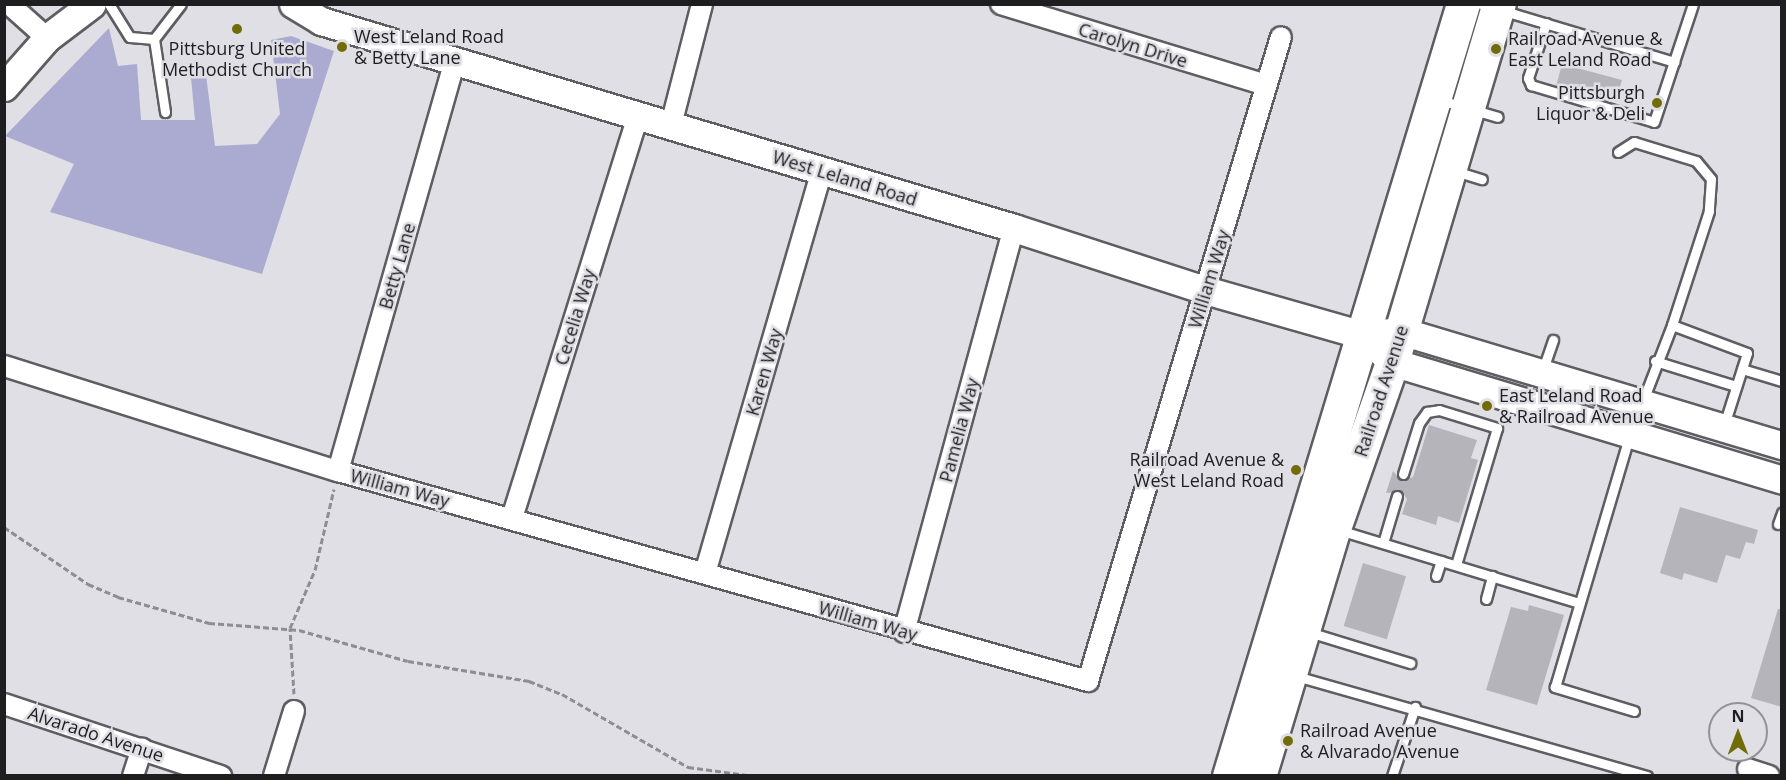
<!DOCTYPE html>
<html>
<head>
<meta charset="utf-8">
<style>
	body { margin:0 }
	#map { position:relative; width:1786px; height:780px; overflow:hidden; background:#dfdfe5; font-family:"Open Sans",sans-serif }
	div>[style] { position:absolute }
	.green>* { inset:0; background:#abaad1 }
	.building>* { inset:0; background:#b4b4ba; transform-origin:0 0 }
	.path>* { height:3px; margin-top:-1.5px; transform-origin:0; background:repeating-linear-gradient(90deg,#8d8d92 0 6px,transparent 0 9px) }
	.roads { filter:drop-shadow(2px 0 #5d5d62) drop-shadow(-2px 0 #5d5d62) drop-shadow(0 2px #5d5d62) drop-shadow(0 -2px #5d5d62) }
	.lane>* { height:9px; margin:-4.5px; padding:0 4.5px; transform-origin:4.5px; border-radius:4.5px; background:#fff }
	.street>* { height:20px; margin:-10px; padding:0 10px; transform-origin:10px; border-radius:10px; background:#fff }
	.secondary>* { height:27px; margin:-13.5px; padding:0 13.5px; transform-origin:13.5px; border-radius:13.5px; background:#fff }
	.highway>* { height:33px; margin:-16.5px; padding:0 16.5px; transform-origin:16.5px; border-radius:16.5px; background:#fff }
	.dots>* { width:16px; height:16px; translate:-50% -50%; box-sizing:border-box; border:3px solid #dfdfe5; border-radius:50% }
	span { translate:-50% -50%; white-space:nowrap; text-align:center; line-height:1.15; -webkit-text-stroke:5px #dfdfe5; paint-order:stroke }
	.poi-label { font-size:18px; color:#1e1e20 }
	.left { translate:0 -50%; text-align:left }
	.right { translate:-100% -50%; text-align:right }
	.street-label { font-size:18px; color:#1e1e20 }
	.frame { position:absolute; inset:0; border:6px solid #1e1e20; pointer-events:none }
	.north { position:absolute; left:1708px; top:702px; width:60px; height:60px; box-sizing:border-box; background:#dfdfe5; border:2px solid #929296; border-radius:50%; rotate:0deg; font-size:16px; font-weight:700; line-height:24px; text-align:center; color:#1e1e20 }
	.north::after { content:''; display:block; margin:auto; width:21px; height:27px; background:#716c08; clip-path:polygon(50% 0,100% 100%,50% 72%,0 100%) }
</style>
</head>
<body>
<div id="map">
	<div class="green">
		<div style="clip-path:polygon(109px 28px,118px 66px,137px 64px,141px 120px,195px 120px,190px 67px,205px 67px,215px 146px,257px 144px,280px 114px,271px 40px,291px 36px,334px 51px,262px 274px,50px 212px,74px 164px,5px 136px)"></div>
	</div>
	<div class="building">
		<div style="left:1562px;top:64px;width:62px;height:22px;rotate:15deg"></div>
		<div style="clip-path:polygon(1429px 425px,1477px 440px,1471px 458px,1478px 460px,1459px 523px,1438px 516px,1436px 525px,1402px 514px,1407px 499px,1402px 492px,1386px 493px,1393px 471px,1402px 481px,1413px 477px)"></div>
		<div style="clip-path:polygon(1680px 507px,1758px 530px,1754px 544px,1746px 542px,1740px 559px,1726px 555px,1717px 583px,1684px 573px,1682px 580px,1660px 573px)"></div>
		<div style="left:1363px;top:563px;width:45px;height:66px;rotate:17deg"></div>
		<div style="clip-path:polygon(1529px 605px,1564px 615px,1537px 705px,1486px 690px,1511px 607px,1528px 611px)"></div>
		<div style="clip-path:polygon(1778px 609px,1782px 609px,1782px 707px,1751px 698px)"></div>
	</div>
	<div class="path">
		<div style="left:4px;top:527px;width:102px;rotate:34.2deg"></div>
		<div style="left:88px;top:584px;width:33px;rotate:23deg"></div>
		<div style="left:118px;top:597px;width:95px;rotate:15.9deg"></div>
		<div style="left:209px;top:623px;width:90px;rotate:4.4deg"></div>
		<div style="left:299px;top:630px;width:113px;rotate:15.9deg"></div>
		<div style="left:408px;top:661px;width:123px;rotate:9.4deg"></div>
		<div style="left:529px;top:681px;width:35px;rotate:22deg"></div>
		<div style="left:562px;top:694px;width:146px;rotate:30.1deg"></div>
		<div style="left:688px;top:767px;width:67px;rotate:7.8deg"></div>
		<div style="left:294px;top:694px;width:66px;rotate:-93.5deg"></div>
		<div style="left:290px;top:628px;width:63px;rotate:-66.7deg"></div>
		<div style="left:315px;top:570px;width:83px;rotate:-76.8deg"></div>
	</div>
	<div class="roads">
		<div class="lane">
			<div style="left:109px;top:4px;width:39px;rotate:58deg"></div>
			<div style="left:130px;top:37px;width:24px;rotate:5deg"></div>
			<div style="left:154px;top:39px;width:44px;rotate:-52.4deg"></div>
			<div style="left:1481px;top:4px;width:202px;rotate:16.7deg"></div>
			<div style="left:1546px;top:23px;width:58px;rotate:108.1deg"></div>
			<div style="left:1528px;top:78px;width:8px;rotate:67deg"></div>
			<div style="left:1531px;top:85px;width:128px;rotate:16.7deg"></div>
			<div style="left:1654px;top:122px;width:124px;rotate:-71.7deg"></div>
			<div style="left:154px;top:39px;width:74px;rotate:81.4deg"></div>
			<div style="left:1440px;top:100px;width:60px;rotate:16.3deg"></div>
			<div style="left:1618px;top:152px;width:19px;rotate:-32deg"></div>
			<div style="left:1634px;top:142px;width:65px;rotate:17deg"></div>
			<div style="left:1696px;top:161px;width:23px;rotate:50deg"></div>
			<div style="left:1711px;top:179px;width:32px;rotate:94deg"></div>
			<div style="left:1709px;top:211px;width:120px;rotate:108deg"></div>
			<div style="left:1455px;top:171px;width:28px;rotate:17deg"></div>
			<div style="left:1655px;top:361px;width:85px;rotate:17.2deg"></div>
			<div style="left:1742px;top:369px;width:42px;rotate:16.7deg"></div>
			<div style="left:1542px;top:372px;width:34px;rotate:-71deg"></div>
			<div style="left:1403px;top:474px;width:53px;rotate:-72.6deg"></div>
			<div style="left:1419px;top:423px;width:14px;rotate:-54deg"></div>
			<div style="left:1427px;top:412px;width:12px;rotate:-9deg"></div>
			<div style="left:1439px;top:410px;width:61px;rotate:17.2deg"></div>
			<div style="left:1497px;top:428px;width:143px;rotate:106.7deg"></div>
			<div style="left:1778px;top:524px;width:12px;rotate:-70deg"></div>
			<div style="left:1339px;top:530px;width:251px;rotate:16.9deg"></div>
			<div style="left:1383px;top:543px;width:49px;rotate:-73.4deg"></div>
			<div style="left:1436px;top:576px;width:16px;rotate:-72deg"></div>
			<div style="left:1486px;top:599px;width:24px;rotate:-75deg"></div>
			<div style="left:1309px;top:632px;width:106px;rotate:17.1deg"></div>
			<div style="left:1296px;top:676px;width:365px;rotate:15.9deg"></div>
			<div style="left:1634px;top:711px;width:83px;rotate:-163.1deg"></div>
			<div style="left:1555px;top:687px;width:264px;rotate:-73.5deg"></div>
			<div style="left:1630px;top:434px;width:117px;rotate:-68.9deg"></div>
			<div style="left:1672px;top:325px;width:80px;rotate:20.5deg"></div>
			<div style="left:1747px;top:353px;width:76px;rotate:107.7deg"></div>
			<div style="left:1392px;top:776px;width:73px;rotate:-71.6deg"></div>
		</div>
		<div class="street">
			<div style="left:9px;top:4px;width:51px;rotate:41.8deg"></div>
			<div style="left:1001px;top:4px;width:277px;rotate:17deg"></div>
			<div style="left:671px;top:125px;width:125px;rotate:-75.6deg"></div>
			<div style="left:4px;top:366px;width:350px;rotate:17.5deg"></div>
			<div style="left:338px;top:471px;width:779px;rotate:15.64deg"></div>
			<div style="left:1088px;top:681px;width:672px;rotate:-73.32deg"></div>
			<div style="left:338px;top:471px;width:426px;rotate:-74.1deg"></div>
			<div style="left:512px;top:518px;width:422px;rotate:-72.6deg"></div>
			<div style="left:705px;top:573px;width:419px;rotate:-73.8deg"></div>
			<div style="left:904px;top:632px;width:419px;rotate:-74.8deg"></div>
			<div style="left:4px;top:704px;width:229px;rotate:18.4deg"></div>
			<div style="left:1748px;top:769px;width:22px;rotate:18deg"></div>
			<div style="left:133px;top:776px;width:29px;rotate:-72deg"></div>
			<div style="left:274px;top:776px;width:68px;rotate:-72.9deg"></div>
		</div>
		<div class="secondary">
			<div style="left:293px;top:4px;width:33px;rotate:31deg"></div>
			<div style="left:321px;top:21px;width:723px;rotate:16.63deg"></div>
			<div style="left:1014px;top:228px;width:201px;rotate:18deg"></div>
			<div style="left:1205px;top:290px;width:164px;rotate:15.9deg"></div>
			<div style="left:1363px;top:335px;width:38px;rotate:-6deg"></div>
			<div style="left:1401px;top:331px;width:398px;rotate:16.7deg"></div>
			<div style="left:4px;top:87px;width:65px;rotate:-48.7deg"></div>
			<div style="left:47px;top:38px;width:56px;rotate:-37.1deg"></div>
			<div style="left:1377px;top:348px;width:21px;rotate:43deg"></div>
			<div style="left:1392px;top:362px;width:407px;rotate:16.8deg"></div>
		</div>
		<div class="highway">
			<div style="left:1229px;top:776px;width:807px;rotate:-73.14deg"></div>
			<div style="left:1259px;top:776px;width:259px;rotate:-73.2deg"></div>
			<div style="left:1334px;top:528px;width:176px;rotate:-70.7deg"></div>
			<div style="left:1392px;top:362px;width:374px;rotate:-73.4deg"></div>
		</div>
	</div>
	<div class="dots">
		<div style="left:237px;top:29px;background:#716c08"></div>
		<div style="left:342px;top:47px;background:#716c08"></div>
		<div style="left:1496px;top:49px;background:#716c08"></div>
		<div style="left:1657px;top:103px;background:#716c08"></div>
		<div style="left:1487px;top:406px;background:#716c08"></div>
		<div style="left:1296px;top:470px;background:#716c08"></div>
		<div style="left:1288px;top:741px;background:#716c08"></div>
	</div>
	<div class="poi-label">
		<span class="left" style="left:354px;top:47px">West Leland Road<br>&amp; Betty Lane</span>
		<span class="left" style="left:1508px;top:49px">Railroad Avenue &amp;<br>East Leland Road</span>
		<span style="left:237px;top:59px">Pittsburg United<br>Methodist Church</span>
		<span class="right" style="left:1645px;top:103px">Pittsburgh<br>Liquor &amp; Deli</span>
		<span class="left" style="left:1499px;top:406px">East Leland Road<br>&amp; Railroad Avenue</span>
		<span class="right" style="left:1284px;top:470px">Railroad Avenue &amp;<br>West Leland Road</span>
		<span class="left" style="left:1300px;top:741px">Railroad Avenue<br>&amp; Alvarado Avenue</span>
	</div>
	<div class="street-label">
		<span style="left:1133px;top:45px;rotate:17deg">Carolyn Drive</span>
		<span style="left:845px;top:178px;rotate:17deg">West Leland Road</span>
		<span style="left:397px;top:266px;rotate:-74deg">Betty Lane</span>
		<span style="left:1209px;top:279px;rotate:-73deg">William Way</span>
		<span style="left:575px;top:317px;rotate:-73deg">Cecelia Way</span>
		<span style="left:764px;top:372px;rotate:-74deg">Karen Way</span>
		<span style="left:1381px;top:391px;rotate:-72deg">Railroad Avenue</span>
		<span style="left:959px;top:430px;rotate:-75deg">Pamelia Way</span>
		<span style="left:400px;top:488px;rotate:15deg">William Way</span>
		<span style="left:868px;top:621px;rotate:16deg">William Way</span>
		<span style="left:96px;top:734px;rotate:18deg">Alvarado Avenue</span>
	</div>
	<div class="frame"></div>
	<div class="north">N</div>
</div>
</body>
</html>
